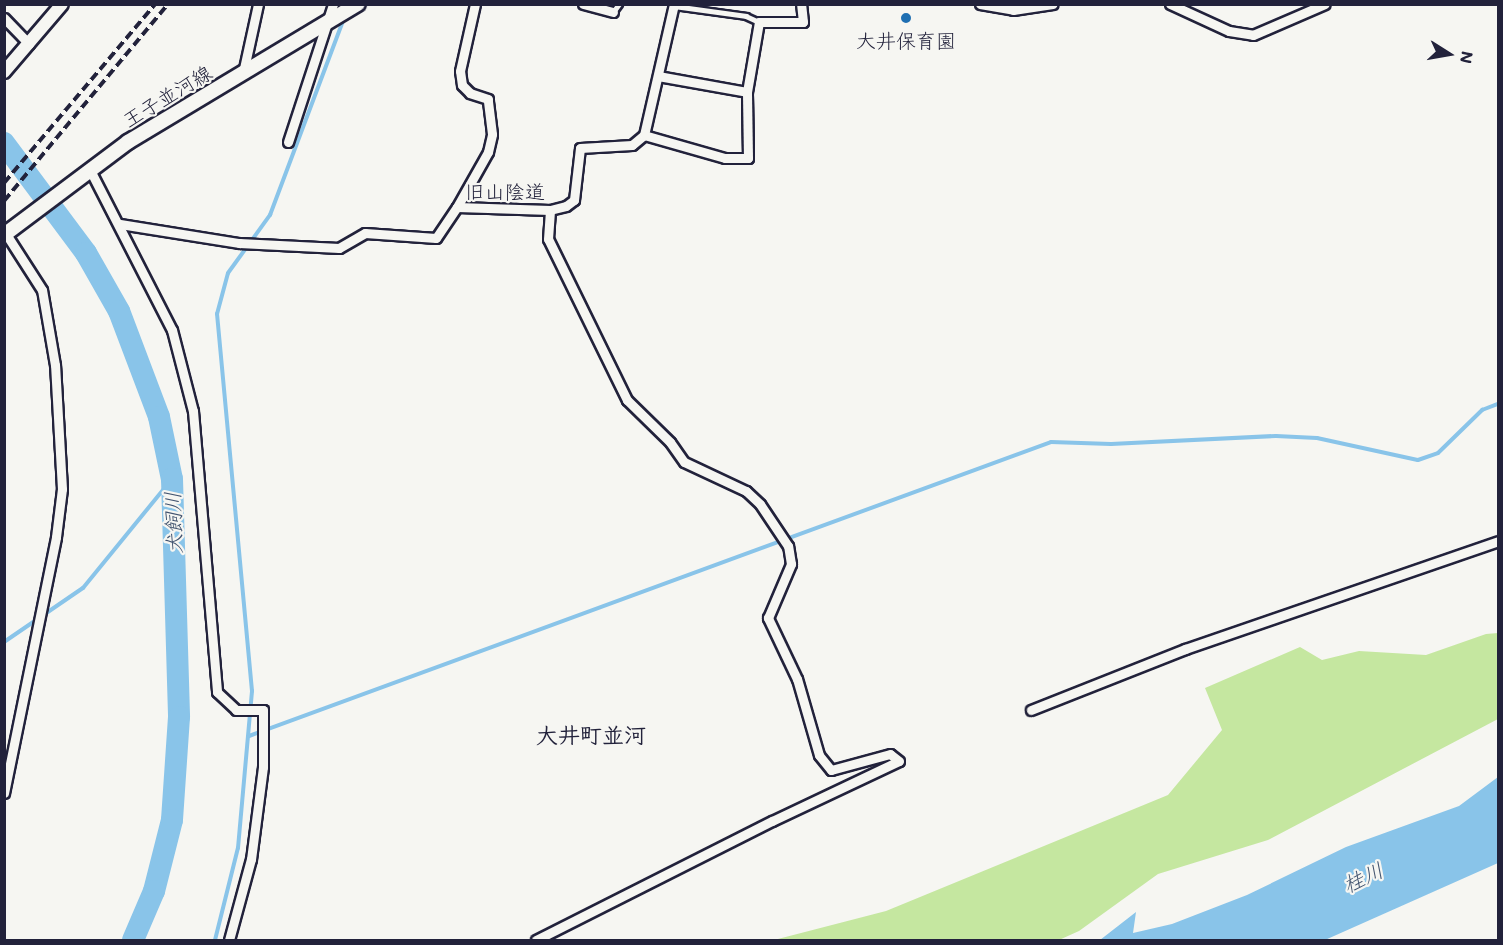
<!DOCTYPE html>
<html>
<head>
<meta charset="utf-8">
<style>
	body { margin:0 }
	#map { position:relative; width:1503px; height:945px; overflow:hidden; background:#f6f6f2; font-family:Mali,"Klee One",sans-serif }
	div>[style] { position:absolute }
	.green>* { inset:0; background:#c5e7a0 }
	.water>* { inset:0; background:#89c4e9 }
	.stream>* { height:4px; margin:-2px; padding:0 2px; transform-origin:2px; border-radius:2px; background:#89c4e9 }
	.river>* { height:22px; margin:-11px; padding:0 11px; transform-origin:11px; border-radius:11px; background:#89c4e9 }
	.roads { filter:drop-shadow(2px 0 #22223b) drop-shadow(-2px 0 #22223b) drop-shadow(0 2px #22223b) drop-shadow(0 -2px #22223b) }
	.service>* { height:4.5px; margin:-2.25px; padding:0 2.25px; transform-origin:2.25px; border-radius:2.25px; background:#f6f6f2 }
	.minor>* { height:9px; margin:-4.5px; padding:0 4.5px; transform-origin:4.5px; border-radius:4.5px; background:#f6f6f2 }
	.tertiary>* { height:12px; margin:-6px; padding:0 6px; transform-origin:6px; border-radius:6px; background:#f6f6f2 }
	.secondary>* { height:14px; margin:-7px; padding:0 7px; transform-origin:7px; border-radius:7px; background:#f6f6f2 }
	.rail>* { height:4px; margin-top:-2px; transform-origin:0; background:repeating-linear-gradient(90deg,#22223b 0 9px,transparent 0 13.5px) }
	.dots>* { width:16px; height:16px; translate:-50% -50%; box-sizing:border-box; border:3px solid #f6f6f2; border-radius:50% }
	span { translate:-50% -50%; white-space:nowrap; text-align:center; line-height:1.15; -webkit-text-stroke:4.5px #f6f6f2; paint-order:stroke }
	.poi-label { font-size:20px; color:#22223b }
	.street-label { font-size:20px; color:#22223b }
	.water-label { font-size:21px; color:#41536f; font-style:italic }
	.quarter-label { font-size:22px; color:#22223b; font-weight:700 }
	.frame { position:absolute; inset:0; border:6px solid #22223b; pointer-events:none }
	.north { position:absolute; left:1419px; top:24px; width:60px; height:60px; -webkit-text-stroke:4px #f6f6f2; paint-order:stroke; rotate:101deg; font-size:16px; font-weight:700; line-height:24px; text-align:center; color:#22223b }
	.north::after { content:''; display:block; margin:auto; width:21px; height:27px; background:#22223b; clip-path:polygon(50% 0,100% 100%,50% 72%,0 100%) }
</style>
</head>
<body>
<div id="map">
	<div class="green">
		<div style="clip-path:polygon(1498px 633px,1498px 719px,1268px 840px,1158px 874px,1079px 931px,1059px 940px,774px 940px,886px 911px,1168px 795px,1222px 730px,1205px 688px,1300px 647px,1322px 660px,1359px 651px,1426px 655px,1486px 634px)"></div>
	</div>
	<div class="water">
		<div style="clip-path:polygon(1498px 777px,1498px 863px,1325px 940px,1100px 940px,1136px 912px,1133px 933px,1172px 924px,1247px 895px,1346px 847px,1459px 806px)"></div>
	</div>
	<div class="stream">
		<div style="left:4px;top:642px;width:96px;rotate:-34.4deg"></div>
		<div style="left:83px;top:588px;width:141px;rotate:-50.8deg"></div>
		<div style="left:249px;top:736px;width:854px;rotate:-20.13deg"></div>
		<div style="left:1051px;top:442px;width:60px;rotate:1.9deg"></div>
		<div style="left:1111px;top:444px;width:165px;rotate:-2.8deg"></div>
		<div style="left:1276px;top:436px;width:41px;rotate:2.8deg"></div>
		<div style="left:1317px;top:438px;width:103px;rotate:12.3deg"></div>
		<div style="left:1418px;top:460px;width:21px;rotate:-19deg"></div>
		<div style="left:1438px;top:453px;width:62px;rotate:-44.3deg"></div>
		<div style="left:1482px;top:410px;width:17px;rotate:-21deg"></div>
		<div style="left:215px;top:940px;width:95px;rotate:-76deg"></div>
		<div style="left:238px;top:848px;width:158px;rotate:-84.9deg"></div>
		<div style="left:252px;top:691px;width:379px;rotate:-95.3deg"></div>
		<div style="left:217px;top:314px;width:42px;rotate:-75deg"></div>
		<div style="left:228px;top:273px;width:72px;rotate:-54.1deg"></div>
		<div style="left:270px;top:215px;width:210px;rotate:-69.4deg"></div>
	</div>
	<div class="river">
		<div style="left:4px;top:143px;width:137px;rotate:53.3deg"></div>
		<div style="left:86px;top:253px;width:67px;rotate:60.4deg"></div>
		<div style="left:119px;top:311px;width:113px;rotate:69.3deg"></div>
		<div style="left:159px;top:417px;width:63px;rotate:78.2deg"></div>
		<div style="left:172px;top:479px;width:238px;rotate:88.3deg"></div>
		<div style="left:179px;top:717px;width:103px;rotate:93.9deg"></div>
		<div style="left:172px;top:820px;width:73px;rotate:104.2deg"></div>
		<div style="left:154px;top:891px;width:53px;rotate:113.2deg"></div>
	</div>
	<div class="roads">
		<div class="service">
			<div style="left:674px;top:6px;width:73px;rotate:7.9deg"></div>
			<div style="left:746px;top:16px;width:14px;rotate:25deg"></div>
			<div style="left:613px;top:12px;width:10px;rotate:-53deg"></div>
		</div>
		<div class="minor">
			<div style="left:583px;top:4px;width:31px;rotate:15deg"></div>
			<div style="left:980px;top:4px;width:34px;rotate:10deg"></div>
			<div style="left:1013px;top:10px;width:40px;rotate:-8.5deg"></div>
			<div style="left:1170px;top:4px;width:65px;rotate:24.6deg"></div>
			<div style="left:1229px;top:31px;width:24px;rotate:9deg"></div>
			<div style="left:1253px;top:35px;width:78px;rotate:-23.3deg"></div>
			<div style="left:4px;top:18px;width:36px;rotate:46deg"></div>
			<div style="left:243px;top:73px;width:71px;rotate:-77.7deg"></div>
			<div style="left:658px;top:76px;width:90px;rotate:10.2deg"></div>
			<div style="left:644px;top:135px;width:84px;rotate:15.9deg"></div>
			<div style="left:725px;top:158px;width:23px"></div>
			<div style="left:748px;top:158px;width:66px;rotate:-90.9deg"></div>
			<div style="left:747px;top:92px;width:71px;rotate:-80.3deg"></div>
			<div style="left:759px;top:22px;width:44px"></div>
			<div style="left:803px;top:22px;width:18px;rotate:-96deg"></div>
			<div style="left:288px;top:142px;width:145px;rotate:-71.9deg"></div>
			<div style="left:89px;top:168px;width:182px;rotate:62.9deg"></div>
			<div style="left:172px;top:330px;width:84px;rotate:75.5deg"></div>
			<div style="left:193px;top:411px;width:282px;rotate:85.1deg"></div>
			<div style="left:217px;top:692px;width:26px;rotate:43deg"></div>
			<div style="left:236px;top:710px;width:27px"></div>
			<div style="left:263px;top:710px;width:57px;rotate:90deg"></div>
			<div style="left:263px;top:767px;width:93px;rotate:97.4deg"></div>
			<div style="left:251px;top:859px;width:84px;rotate:105.2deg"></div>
			<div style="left:457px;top:207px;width:63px;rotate:-60.6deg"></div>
			<div style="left:488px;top:152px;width:18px;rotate:-77deg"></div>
			<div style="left:492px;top:134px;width:35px;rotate:-97deg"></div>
			<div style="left:488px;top:99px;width:19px;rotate:-162deg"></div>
			<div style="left:470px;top:93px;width:11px;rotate:-135deg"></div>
			<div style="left:462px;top:85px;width:14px;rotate:-98deg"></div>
			<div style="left:460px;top:71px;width:69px;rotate:-77.4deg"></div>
			<div style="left:120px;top:224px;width:121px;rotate:9.1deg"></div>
			<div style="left:239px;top:243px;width:100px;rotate:2.9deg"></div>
			<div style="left:339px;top:248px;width:30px;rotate:-30deg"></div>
			<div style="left:365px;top:233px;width:71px;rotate:4deg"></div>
			<div style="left:436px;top:238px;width:37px;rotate:-56deg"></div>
			<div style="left:457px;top:207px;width:93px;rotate:1.8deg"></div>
			<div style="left:550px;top:210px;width:16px;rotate:-14deg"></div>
			<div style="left:566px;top:206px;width:10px;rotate:-37deg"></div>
			<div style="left:574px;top:200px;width:52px;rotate:-83.4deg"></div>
			<div style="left:580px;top:148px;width:52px;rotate:-3.3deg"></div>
			<div style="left:632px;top:145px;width:16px;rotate:-40deg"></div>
			<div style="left:644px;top:135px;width:134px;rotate:-77.1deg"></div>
			<div style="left:1031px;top:710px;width:166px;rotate:-21.6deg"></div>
			<div style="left:1185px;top:649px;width:331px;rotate:-19deg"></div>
			<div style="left:4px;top:793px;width:261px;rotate:-78.5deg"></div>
			<div style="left:56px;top:537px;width:48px;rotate:-82.9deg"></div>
			<div style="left:62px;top:489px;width:124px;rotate:-93.2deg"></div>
			<div style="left:55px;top:365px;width:76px;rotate:-99.8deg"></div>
			<div style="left:42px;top:290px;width:67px;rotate:-122.7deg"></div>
			<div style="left:536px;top:940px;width:264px;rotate:-26.8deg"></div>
			<div style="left:772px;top:821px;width:140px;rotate:-25.3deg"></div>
			<div style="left:899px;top:761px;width:11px;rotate:-142deg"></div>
			<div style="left:890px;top:754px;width:61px;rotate:164.8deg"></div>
			<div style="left:831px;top:770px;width:19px;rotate:-129deg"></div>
			<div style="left:819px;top:755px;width:79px;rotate:-106.1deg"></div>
			<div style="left:797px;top:679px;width:68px;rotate:-115.4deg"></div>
			<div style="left:768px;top:618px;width:59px;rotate:-66.9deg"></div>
			<div style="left:791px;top:564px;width:18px;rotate:-99deg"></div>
			<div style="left:788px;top:546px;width:50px;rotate:-123.7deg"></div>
			<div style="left:760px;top:504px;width:19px;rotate:-137deg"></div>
			<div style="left:746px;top:491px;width:68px;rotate:-154.9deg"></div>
			<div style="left:684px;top:462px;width:24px;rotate:-125deg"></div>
			<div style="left:670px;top:442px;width:60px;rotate:-135.7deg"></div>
			<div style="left:627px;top:400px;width:179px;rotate:-116.1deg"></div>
			<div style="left:548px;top:239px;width:29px;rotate:-86deg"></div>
		</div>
		<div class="tertiary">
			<div style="left:4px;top:72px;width:89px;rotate:-49.5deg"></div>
		</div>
		<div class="secondary">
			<div style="left:4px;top:235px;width:155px;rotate:-36.9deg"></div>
			<div style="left:128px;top:142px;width:268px;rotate:-31deg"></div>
		</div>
	</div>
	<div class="rail">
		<div style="left:4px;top:183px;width:234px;rotate:-49.8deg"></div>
		<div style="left:4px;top:201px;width:256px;rotate:-50.2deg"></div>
	</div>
	<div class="dots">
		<div style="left:906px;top:18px;background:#1f6fb2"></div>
	</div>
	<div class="poi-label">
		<span style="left:906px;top:40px">大井保育園</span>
	</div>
	<div class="street-label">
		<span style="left:167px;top:96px;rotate:-31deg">王子並河線</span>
		<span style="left:505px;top:191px">旧山陰道</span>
	</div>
	<div class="water-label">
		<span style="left:173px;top:523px;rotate:-92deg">犬飼川</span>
		<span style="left:1363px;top:877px;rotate:-25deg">桂川</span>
	</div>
	<div class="quarter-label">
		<span style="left:591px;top:735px">大井町並河</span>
	</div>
	<div class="frame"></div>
	<div class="north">N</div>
</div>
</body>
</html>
